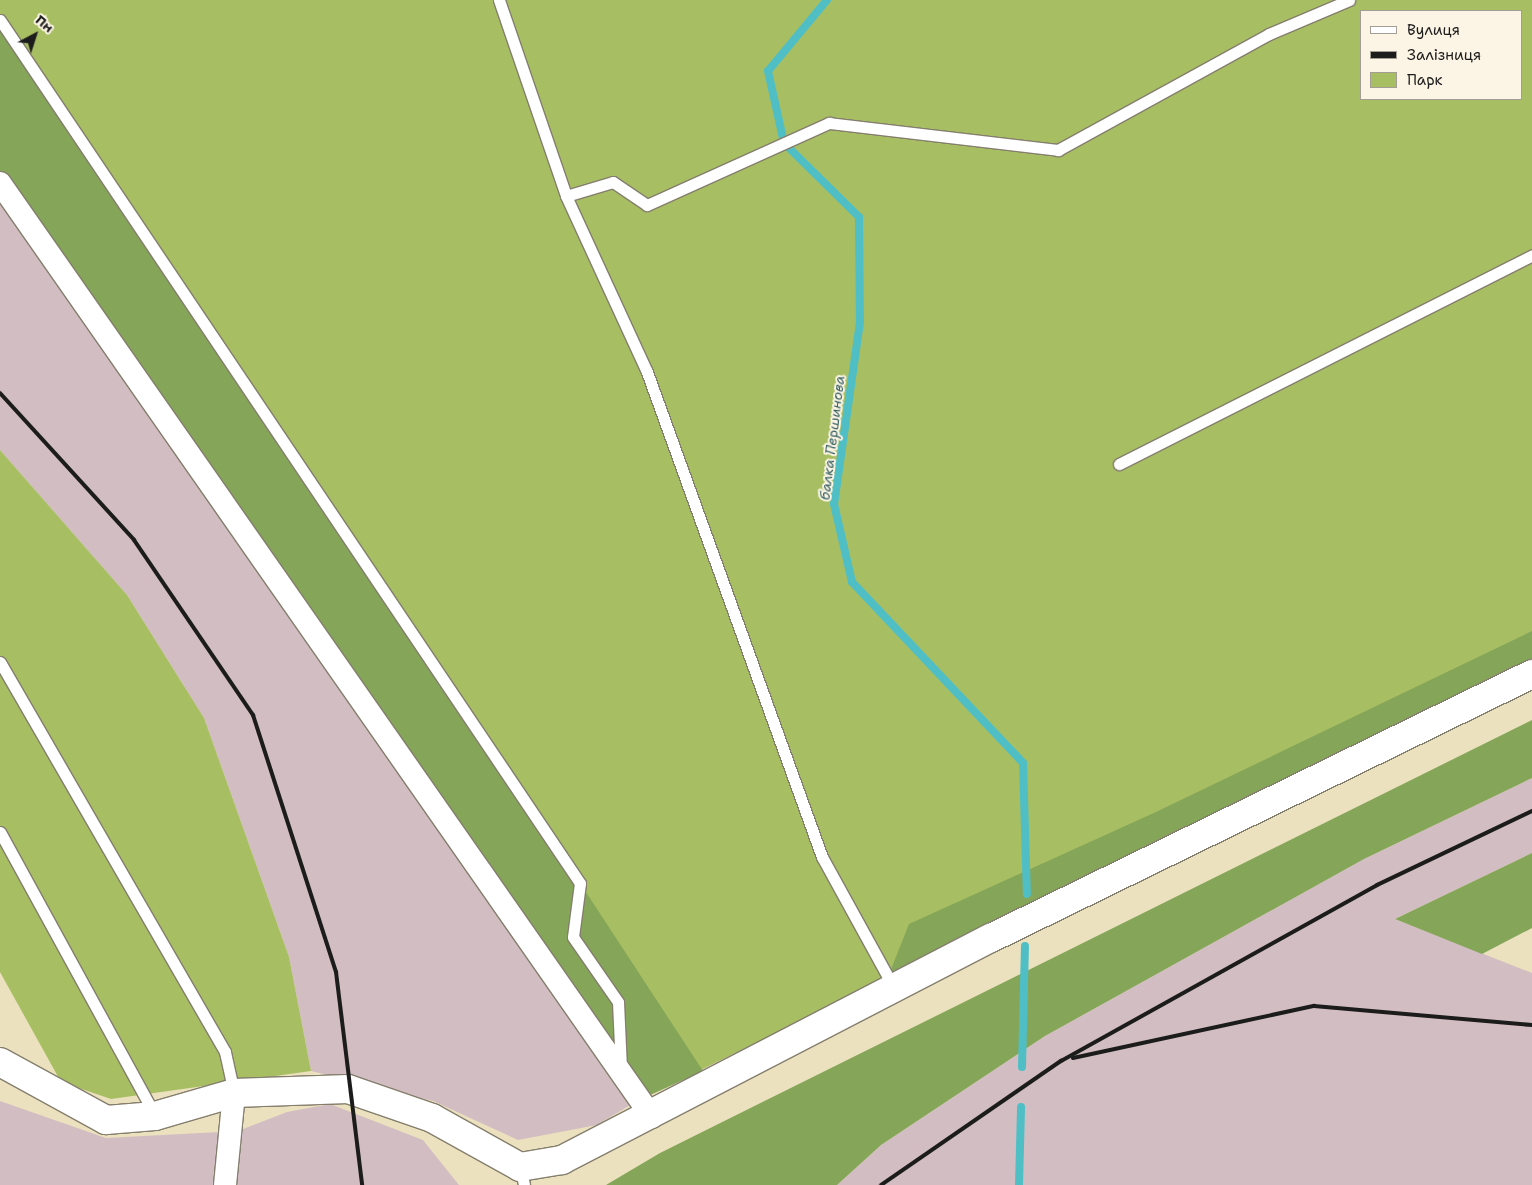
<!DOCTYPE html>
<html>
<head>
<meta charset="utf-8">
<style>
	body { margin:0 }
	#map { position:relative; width:1532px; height:1185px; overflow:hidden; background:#ece1be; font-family:"Shantell Sans",sans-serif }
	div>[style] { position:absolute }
	.industrial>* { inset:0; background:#d2bec2 }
	.green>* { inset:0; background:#a7be63 }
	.forest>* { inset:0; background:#85a559 }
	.stream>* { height:8px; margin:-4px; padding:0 4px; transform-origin:4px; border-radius:4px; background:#50bfc5 }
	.roads { filter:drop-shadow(1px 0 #847e6d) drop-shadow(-1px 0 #847e6d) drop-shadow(0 1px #847e6d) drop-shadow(0 -1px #847e6d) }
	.service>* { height:11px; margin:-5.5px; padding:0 5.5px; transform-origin:5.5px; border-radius:5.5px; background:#fff }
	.minor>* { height:22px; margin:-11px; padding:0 11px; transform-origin:11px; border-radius:11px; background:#fff }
	.secondary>* { height:28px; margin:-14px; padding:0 14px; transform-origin:14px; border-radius:14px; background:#fff }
	.rail>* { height:4px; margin:-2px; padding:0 2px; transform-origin:2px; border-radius:2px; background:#1c1c1c }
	span { translate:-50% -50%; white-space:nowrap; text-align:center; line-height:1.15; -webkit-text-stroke:4px #fcf5e5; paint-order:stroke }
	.water-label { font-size:14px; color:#315d60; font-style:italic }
	.legend { position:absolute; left:1360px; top:10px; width:162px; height:90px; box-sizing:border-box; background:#fcf5e5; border:1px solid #a29e95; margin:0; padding:6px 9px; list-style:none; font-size:15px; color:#1c1c1c }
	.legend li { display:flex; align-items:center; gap:10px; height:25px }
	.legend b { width:25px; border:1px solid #a29e95 }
	.north { position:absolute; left:10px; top:10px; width:50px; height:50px; -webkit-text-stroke:4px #fcf5e5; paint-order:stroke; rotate:40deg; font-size:14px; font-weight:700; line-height:20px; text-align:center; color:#1c1c1c }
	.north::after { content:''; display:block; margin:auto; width:18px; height:22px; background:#1c1c1c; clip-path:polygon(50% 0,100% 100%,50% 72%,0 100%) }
</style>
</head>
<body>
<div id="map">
	<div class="industrial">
		<div style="clip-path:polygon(0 183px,637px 1101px,597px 1125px,518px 1140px,433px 1101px,311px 1071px,289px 957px,204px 718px,127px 595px,0 450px)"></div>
		<div style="clip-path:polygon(1532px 778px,1532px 853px,1395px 919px,1532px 973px,1532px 1185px,837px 1185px,881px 1145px,1045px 1036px,1364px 859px)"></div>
		<div style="clip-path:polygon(0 1101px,106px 1138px,238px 1131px,287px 1112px,330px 1104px,423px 1140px,459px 1185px,0 1185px)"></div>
	</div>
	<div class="green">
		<div style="clip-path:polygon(evenodd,0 0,1532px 0,1532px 664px,637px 1101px,0 183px,0 0,1361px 11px,1521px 11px,1521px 99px,1361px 99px,1361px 11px)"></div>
		<div style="clip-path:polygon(0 450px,127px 595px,204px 718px,289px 957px,311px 1071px,111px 1099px,61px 1082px,0 972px)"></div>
	</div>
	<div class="forest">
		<div style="clip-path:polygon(0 20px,580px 883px,703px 1071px,637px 1101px,0 183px)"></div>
		<div style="clip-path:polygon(1532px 631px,1532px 664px,888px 977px,909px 924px,1156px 812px)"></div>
		<div style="clip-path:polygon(1532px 720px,1532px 778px,1364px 859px,1045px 1036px,881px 1145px,837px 1185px,606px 1185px,660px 1153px)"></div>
		<div style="clip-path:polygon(1532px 853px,1532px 928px,1482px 954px,1395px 919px)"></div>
	</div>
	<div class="stream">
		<div style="left:827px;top:0;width:92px;rotate:129.7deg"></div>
		<div style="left:768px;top:71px;width:74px;rotate:77.5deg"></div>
		<div style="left:784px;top:143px;width:105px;rotate:44.6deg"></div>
		<div style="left:859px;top:217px;width:105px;rotate:89.5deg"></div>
		<div style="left:860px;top:322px;width:184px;rotate:98.1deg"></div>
		<div style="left:834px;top:504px;width:80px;rotate:77deg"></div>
		<div style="left:852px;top:582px;width:249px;rotate:46.6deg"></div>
		<div style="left:1023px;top:763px;width:131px;rotate:88.3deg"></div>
		<div style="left:1022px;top:1067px;width:121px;rotate:-88.6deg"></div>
		<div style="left:1019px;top:1185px;width:78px;rotate:-88.5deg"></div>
	</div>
	<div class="roads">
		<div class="service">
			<div style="left:499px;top:0;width:207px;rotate:71.1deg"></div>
			<div style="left:0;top:20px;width:1040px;rotate:56.1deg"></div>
			<div style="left:580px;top:883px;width:54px;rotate:97.4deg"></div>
			<div style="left:573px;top:937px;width:79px;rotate:55.3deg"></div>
			<div style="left:618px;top:1002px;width:65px;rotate:87.4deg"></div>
			<div style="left:1119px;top:464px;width:463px;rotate:-26.8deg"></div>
			<div style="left:0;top:662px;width:450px;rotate:60deg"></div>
			<div style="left:225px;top:1052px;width:42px;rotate:77.6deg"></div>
			<div style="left:0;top:832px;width:323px;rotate:61.3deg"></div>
			<div style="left:897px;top:986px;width:13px;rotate:-135deg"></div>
			<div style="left:888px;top:977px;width:137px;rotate:-118.8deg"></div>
			<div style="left:822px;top:857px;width:516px;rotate:-109.84deg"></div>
			<div style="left:647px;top:372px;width:194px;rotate:-114.7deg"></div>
			<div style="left:566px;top:196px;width:49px;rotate:-16.6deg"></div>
			<div style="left:613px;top:182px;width:41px;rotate:34.1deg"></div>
			<div style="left:647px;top:205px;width:200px;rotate:-24.3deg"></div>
			<div style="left:829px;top:123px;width:231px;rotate:6.7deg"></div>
			<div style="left:1058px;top:150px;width:241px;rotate:-28.8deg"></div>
			<div style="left:1269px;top:34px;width:87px;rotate:-23deg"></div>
			<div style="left:520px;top:1167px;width:18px;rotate:77deg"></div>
		</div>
		<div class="minor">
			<div style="left:0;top:183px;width:1139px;rotate:55.08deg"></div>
			<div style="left:225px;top:1185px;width:92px;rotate:-84.4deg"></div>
		</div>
		<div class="secondary">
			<div style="left:0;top:1062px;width:121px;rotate:28.7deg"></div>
			<div style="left:106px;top:1120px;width:49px;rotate:-4.7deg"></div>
			<div style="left:155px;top:1116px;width:82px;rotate:-16.2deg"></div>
			<div style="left:234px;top:1093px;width:114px;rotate:-2deg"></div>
			<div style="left:348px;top:1089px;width:89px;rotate:19deg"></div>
			<div style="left:432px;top:1118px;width:101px;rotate:29.1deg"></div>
			<div style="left:520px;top:1167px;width:43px;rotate:-9.5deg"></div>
			<div style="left:562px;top:1160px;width:483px;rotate:-27.4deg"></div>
			<div style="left:991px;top:938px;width:602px;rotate:-26.01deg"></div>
		</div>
	</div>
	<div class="rail">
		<div style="left:0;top:393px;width:199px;rotate:47.6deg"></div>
		<div style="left:134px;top:540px;width:212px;rotate:55.8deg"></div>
		<div style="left:253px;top:715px;width:270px;rotate:72.1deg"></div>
		<div style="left:336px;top:972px;width:215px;rotate:83deg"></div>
		<div style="left:1073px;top:1058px;width:247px;rotate:-12.2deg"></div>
		<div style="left:1314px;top:1006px;width:219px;rotate:5deg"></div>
		<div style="left:881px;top:1185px;width:219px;rotate:-34.6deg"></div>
		<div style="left:1061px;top:1061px;width:362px;rotate:-29.1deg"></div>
		<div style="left:1377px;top:885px;width:172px;rotate:-25.5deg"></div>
	</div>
	<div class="water-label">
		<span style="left:832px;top:438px;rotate:-83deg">балка Першинова</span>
	</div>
	<ul class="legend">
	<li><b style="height:6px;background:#fff"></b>Вулиця</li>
	<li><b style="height:6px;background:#1c1c1c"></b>Залізниця</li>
	<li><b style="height:14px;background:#a7be63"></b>Парк</li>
	</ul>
	<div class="north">Пн</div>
</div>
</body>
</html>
